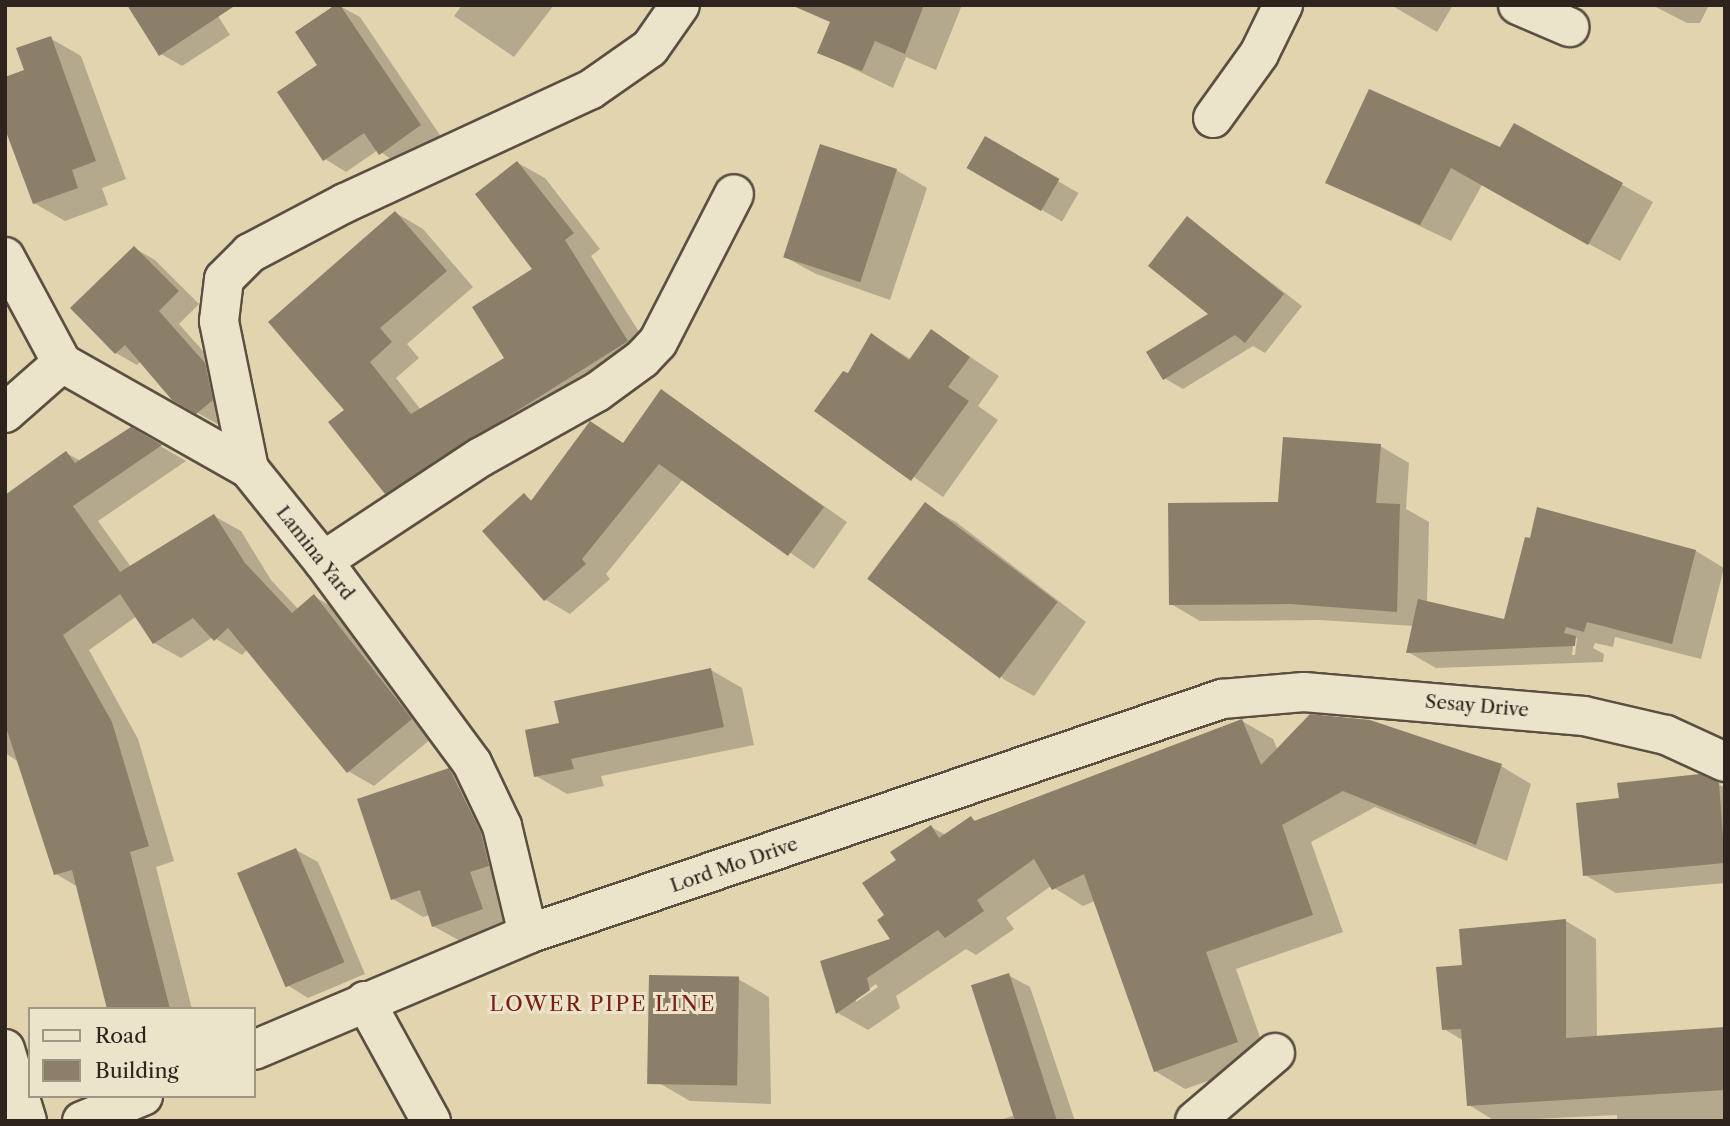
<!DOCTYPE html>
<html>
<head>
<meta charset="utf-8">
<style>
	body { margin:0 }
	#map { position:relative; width:1730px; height:1126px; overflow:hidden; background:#e1d4af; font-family:"Libre Caslon Text",serif }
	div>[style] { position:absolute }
	.shadow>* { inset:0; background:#0003; transform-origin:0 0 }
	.building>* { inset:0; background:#8b7f69; transform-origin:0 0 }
	.roads { filter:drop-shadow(2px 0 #5b4f42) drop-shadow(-2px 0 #5b4f42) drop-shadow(0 2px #5b4f42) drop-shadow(0 -2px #5b4f42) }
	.minor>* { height:38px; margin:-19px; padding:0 19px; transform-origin:19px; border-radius:19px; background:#ece3cb }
	.tertiary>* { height:38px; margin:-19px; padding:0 19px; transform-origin:19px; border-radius:19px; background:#ece3cb }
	span { translate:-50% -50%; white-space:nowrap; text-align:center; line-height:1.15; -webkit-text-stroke:6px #ece3cb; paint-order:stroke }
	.street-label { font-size:19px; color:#2e231d }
	.neighbourhood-label { font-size:21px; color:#7a1f14; letter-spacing:2px }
	.frame { position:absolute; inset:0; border:7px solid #2e231d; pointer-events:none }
	.legend { position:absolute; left:28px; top:1007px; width:228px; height:91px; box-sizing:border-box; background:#ece3cb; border:2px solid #a09685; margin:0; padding:9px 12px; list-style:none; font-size:21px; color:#2e231d }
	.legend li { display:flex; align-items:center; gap:14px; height:35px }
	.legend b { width:35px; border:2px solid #a09685 }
</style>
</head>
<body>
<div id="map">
	<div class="shadow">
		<div style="clip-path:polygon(211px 5px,230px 35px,182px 66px,161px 54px)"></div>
		<div style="clip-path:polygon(338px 5px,360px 17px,442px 138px,401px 166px,378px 150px,346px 172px,325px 159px,320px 65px)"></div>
		<div style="clip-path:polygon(462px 5px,554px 5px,514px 57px,454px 16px)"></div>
		<div style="clip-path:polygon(809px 5px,962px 5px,936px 70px,906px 57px,893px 88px,819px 52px,833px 18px)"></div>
		<div style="clip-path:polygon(1391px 5px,1453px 5px,1437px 32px)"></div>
		<div style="clip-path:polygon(1652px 5px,1709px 5px,1700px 23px,1687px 23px)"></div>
		<div style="clip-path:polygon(50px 38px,81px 56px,126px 179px,102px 188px,108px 205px,65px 221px,34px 203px,26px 71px)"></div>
		<div style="clip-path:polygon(1515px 125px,1653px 202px,1620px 261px,1482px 185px,1451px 241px,1327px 182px,1501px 149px)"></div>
		<div style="left:985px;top:139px;width:108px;height:33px;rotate:30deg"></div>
		<div style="clip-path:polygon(518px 163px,545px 178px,600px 249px,591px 256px,655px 357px,413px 509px,386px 493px,346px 410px,396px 213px,423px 229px,473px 287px,407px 344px,419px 358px,396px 378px,421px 410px,506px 359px,535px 269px)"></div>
		<div style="clip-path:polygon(896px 170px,927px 188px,890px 300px,816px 274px,785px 257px)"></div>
		<div style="clip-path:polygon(1187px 218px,1302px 306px,1265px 353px,1253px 346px,1183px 389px,1164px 378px,1211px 314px)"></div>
		<div style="clip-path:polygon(134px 248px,155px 260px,199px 304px,179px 324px,226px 377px,233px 412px,219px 425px,173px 399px,141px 361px,137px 365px,116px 353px,72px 308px)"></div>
		<div style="clip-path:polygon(932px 332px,999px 376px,978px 406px,998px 420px,943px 497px,817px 411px,849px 375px,872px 335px,912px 360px)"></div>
		<div style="clip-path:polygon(661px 392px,847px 522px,814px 569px,683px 479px,606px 574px,610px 579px,570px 614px,546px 600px,484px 531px,524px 496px,533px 501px,591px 423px,624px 444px)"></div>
		<div style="clip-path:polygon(131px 429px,186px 461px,98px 521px,131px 567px,214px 516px,241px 531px,271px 580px,299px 610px,315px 597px,341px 612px,437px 734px,374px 786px,348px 771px,248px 649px,242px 655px,213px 637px,181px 658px,154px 643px,137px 616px,89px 650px,138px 739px,174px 861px,156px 867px,192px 1009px,108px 1009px,78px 887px,56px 874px,19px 762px,5px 753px,5px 497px,66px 453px,81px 461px)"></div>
		<div style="clip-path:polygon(evenodd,1380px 446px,1409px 463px,1406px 509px,1429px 522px,1427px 602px,1506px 621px,1696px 551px,1724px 568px,1701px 659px,1615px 637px,1613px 647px,1595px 643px,1593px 648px,1604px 654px,1603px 662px,1436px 668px,1408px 652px,1414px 626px,1320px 620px,1200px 621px,1171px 604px,1280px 504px,1380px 446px,1574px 638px,1577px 638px,1575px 655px,1572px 655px,1574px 638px)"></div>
		<div style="clip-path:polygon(925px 505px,956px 522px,1086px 622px,1034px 696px,1003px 679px)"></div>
		<div style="clip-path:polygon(711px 670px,742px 688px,754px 745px,601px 776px,604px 786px,567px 794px,536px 776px,561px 724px)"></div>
		<div style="clip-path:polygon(evenodd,1242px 721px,1273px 739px,1278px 751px,1501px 766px,1531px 784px,1507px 861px,1375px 807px,1311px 842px,1343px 932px,1236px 969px,1268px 1060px,1185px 1089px,1155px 1071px,1095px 901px,1083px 906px,1051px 886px,1006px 918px,1014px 929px,976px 955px,966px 949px,896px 996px,900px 1008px,868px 1030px,838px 1013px,892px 940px,887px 916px,898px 860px,931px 827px,946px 835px,971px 818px,976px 821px,1242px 721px,876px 984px,878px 987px,856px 1002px,856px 998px,876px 984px)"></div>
		<div style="clip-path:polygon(449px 770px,480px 788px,513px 927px,464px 943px,433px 926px,430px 915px,423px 917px,393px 899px)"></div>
		<div style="clip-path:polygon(1718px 784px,1725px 788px,1725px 883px,1616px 893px,1585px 875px)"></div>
		<div style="clip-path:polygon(296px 850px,318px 862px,365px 974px,308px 998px,287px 985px)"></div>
		<div style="clip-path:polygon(1566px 921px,1596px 939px,1597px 1037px,1725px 1029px,1725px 1121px,1617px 1121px,1617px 1115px,1495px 1121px,1469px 1105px,1464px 1041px,1444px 1029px,1464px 966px)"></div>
		<div style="clip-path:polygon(1008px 975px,1030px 987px,1075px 1121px,997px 1121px,1015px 1115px)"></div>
		<div style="clip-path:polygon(738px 979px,769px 997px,771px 1104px,690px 1101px,659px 1083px)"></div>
	</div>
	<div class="building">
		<div style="clip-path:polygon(127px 5px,236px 5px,159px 56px)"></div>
		<div style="clip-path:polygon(335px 5px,340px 5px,421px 125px,379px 155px,364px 133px,323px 161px,277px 92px,317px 65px,295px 32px)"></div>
		<div style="clip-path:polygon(791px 5px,924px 5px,905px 54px,875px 41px,862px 71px,817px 53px,830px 22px)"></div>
		<div style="clip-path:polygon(51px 36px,96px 161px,72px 170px,78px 188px,33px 204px,5px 129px,5px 77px,24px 70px,16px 48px)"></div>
		<div style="clip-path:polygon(1369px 89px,1500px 147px,1514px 123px,1623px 183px,1588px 245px,1451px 168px,1420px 225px,1325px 183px)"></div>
		<div style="left:985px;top:136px;width:86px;height:37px;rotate:30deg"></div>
		<div style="left:820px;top:144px;width:81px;height:119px;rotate:18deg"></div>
		<div style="clip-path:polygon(517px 161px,574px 233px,565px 240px,628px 341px,385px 494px,328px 422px,344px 410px,268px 322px,395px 211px,447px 271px,380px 328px,392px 342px,370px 362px,411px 414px,504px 358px,472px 307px,532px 269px,475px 194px)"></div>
		<div style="clip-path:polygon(1187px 216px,1284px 294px,1245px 343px,1235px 335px,1163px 380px,1146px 352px,1208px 314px,1148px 266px)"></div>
		<div style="clip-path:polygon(134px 246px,179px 291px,159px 311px,205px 363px,213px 400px,196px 414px,172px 400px,125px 345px,115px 354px,70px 308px)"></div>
		<div style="clip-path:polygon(931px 329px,970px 357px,948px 387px,969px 401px,911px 481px,814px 411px,843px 371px,848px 373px,871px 333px,909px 360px)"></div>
		<div style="clip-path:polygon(661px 389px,824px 507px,788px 556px,659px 464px,582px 559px,586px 564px,544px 601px,482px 531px,524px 493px,531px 501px,590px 421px,623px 443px)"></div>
		<div style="clip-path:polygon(131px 427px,162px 445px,73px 506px,120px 572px,214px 514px,245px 563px,292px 613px,314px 594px,412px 719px,347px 773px,228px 628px,214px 641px,193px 618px,153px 644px,120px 594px,63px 635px,112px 722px,149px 846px,130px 852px,170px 1009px,107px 1009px,72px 870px,54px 875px,5px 724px,5px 495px,66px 451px,75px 463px)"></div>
		<div style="clip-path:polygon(1283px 437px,1381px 444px,1376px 503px,1400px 504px,1397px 612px,1290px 604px,1169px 605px,1168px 503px,1278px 502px)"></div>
		<div style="left:925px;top:502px;width:166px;height:96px;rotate:37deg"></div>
		<div style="clip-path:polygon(1537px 507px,1696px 550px,1672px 644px,1587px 622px,1584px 632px,1566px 627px,1564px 633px,1576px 636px,1575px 646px,1406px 653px,1418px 599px,1504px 619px,1525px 537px,1530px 538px)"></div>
		<div style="clip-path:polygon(711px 668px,724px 727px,571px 759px,574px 769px,534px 777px,525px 730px,559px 723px,554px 701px)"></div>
		<div style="clip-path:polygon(1310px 714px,1370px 720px,1502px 764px,1476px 845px,1343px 791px,1282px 825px,1313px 915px,1206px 952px,1238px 1042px,1154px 1072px,1084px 874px,1052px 890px,1034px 859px,977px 900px,984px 911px,945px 938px,938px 930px,867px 978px,870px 990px,836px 1014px,820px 961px,890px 939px,877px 920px,884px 915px,862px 883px,896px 860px,890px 852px,931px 825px,939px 838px,971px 816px,974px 821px,1242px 719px,1261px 765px)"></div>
		<div style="clip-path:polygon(449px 768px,481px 833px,489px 866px,470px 872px,483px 909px,432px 927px,420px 890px,391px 900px,357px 799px)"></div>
		<div style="clip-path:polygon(1700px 774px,1719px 783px,1725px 863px,1583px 876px,1576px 803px,1619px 798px,1617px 783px)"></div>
		<div style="left:296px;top:848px;width:124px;height:64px;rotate:67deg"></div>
		<div style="clip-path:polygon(1566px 919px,1566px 1038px,1725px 1027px,1725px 1090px,1467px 1106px,1461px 1029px,1442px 1030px,1436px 967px,1462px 965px,1459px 929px)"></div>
		<div style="left:1009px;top:973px;width:156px;height:40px;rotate:72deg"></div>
		<div style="left:649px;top:975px;width:90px;height:109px;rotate:1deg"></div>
	</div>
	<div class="roads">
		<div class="minor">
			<div style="left:1518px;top:5px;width:56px;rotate:23.3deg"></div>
			<div style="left:1213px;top:118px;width:79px;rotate:-54.3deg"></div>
			<div style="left:1259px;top:54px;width:55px;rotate:-63.9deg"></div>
			<div style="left:5px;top:257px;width:120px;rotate:61.7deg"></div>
			<div style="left:62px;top:363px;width:215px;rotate:29.5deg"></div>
			<div style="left:249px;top:469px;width:118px;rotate:51.2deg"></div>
			<div style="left:323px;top:561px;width:251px;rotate:53.6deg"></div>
			<div style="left:472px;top:763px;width:70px;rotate:64.5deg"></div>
			<div style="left:502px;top:826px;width:111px;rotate:76.5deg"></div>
			<div style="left:5px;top:413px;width:76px;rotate:-41.3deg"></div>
			<div style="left:249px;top:469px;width:151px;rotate:-101.5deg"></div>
			<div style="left:219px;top:321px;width:42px;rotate:-83.2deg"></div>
			<div style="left:224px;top:279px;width:37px;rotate:-45deg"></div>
			<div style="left:250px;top:253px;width:107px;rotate:-27.8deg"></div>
			<div style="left:345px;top:203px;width:270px;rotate:-24.8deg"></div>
			<div style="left:590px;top:90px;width:73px;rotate:-35deg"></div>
			<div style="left:650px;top:48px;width:52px;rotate:-55.1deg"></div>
			<div style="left:323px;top:561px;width:189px;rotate:-33.4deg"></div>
			<div style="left:481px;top:457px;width:133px;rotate:-29.3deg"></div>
			<div style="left:597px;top:392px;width:56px;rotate:-36.3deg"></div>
			<div style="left:642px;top:359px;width:23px;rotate:-47deg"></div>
			<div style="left:658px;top:342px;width:166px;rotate:-62.8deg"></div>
			<div style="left:365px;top:1001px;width:137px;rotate:61.2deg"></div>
			<div style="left:5px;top:1049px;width:75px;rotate:73deg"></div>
			<div style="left:1195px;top:1121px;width:105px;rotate:-40.4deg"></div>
		</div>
		<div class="tertiary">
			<div style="left:254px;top:1050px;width:298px;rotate:-22.9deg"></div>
			<div style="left:528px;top:934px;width:733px;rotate:-18.71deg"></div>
			<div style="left:1222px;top:699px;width:82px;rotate:-4.9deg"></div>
			<div style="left:1304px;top:692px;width:281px;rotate:4.9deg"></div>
			<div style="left:1584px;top:716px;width:84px;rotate:13deg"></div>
			<div style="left:1666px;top:735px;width:65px;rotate:24.6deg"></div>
			<div style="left:82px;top:1121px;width:66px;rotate:-22.3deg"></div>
		</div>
	</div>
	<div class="street-label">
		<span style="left:315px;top:553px;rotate:52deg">Lamina Yard</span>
		<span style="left:1477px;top:706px;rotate:5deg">Sesay Drive</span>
		<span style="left:734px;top:865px;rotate:-19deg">Lord Mo Drive</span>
	</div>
	<div class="neighbourhood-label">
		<span style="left:603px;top:1004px">LOWER PIPE LINE</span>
	</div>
	<div class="frame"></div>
	<ul class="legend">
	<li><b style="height:9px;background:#ece3cb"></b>Road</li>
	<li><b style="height:19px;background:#8b7f69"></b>Building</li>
	</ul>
</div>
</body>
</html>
